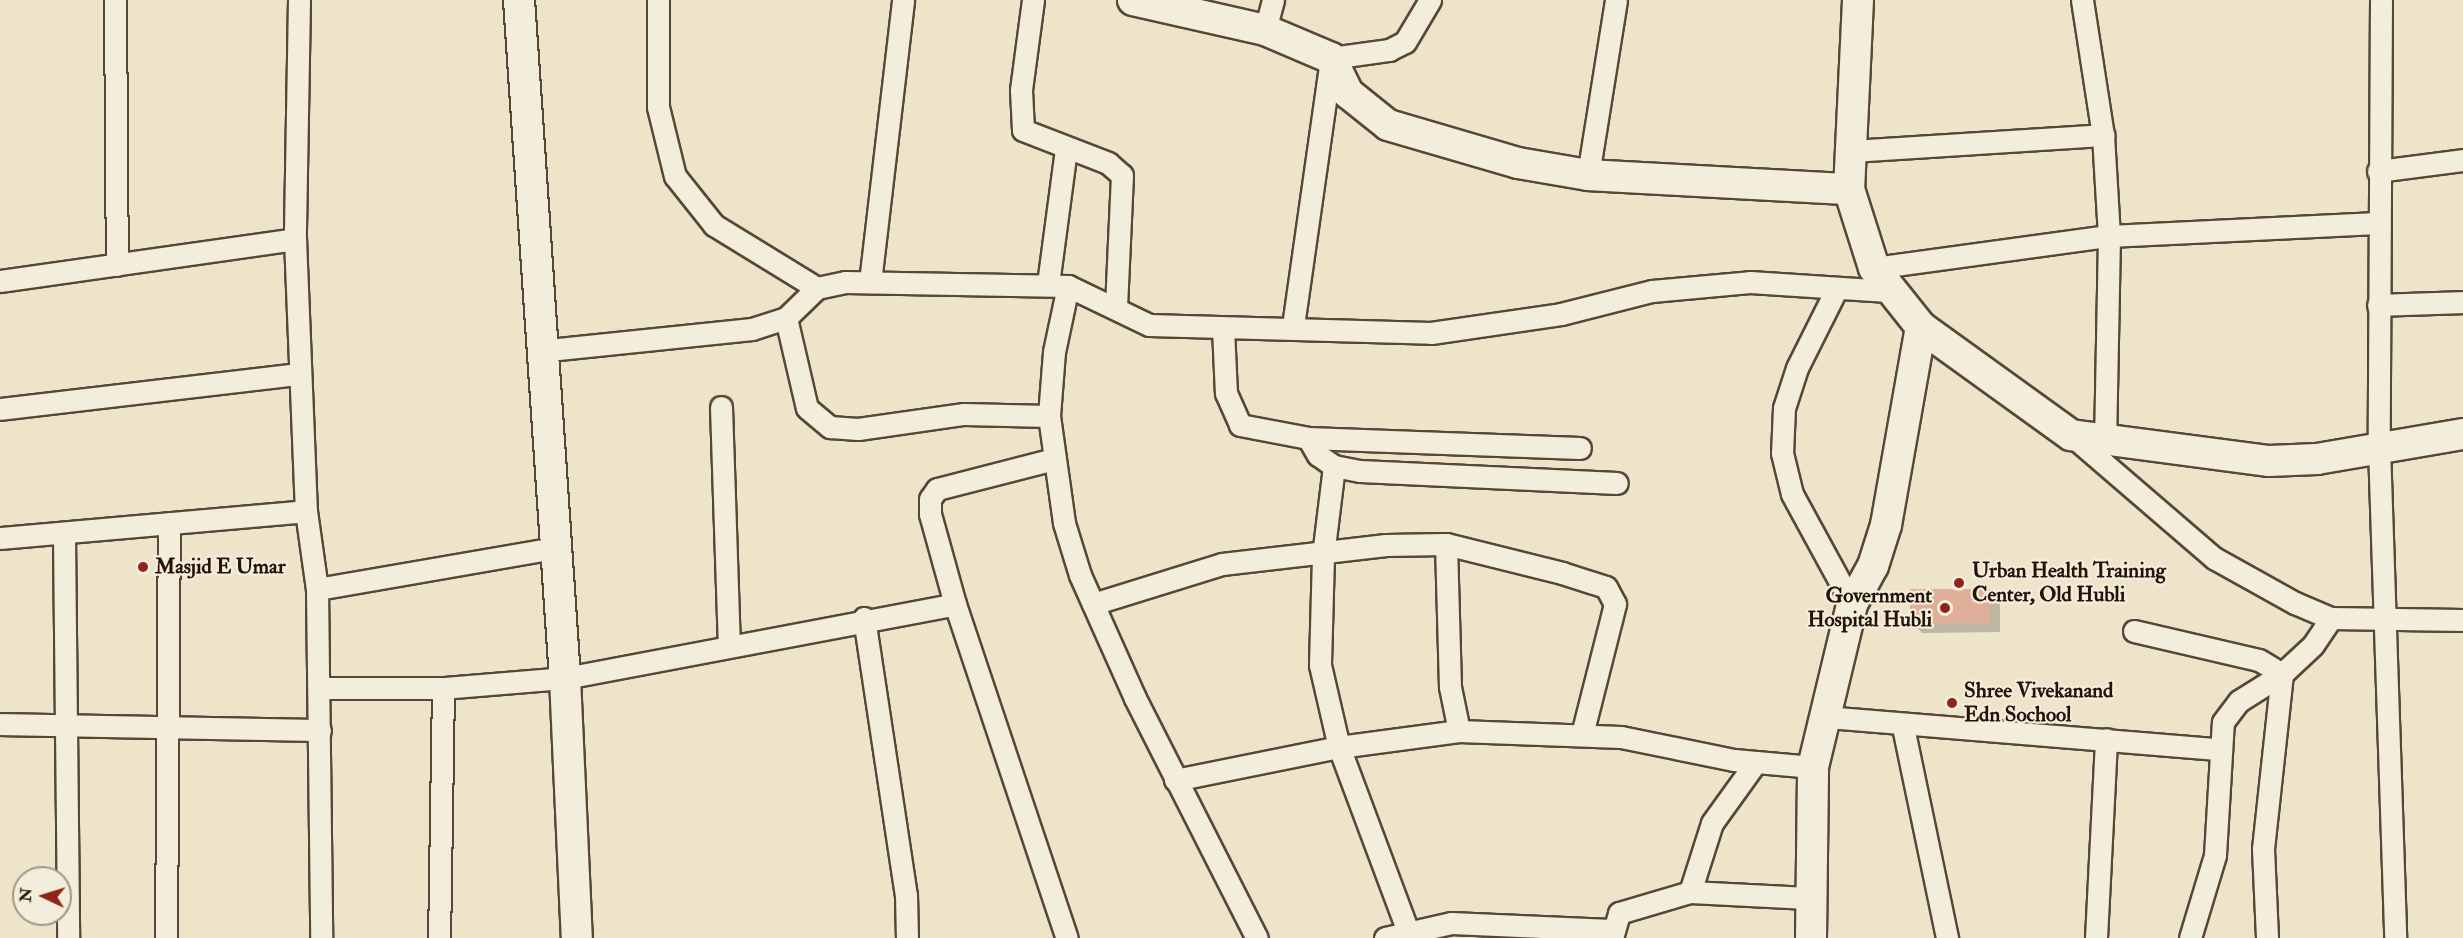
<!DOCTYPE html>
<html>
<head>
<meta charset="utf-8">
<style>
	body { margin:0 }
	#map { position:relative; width:2463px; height:938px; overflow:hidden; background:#ede4c9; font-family:"IM FELL Double Pica",serif }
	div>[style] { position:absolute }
	.shadow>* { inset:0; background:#0003 }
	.building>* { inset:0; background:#e0af99; transform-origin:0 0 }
	.roads { filter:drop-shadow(2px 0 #574739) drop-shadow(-2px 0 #574739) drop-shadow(0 2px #574739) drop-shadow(0 -2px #574739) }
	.street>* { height:21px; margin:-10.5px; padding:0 10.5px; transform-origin:10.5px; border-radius:10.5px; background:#f3eddc }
	.secondary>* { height:30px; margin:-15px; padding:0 15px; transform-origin:15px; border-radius:15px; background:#f3eddc }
	.dots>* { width:16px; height:16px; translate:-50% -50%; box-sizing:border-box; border:3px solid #f3eddc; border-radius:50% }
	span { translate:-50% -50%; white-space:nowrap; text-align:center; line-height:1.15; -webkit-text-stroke:4.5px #f3eddc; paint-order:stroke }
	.poi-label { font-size:21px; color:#251309; font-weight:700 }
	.left { translate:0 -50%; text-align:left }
	.right { translate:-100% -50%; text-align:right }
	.north { position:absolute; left:12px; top:866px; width:60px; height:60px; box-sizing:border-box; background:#f3eddc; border:2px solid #a19688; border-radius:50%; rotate:274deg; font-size:16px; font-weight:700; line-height:24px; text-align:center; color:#251309 }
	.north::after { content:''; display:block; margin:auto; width:21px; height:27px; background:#8f2418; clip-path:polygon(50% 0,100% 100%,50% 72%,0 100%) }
</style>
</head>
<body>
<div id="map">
	<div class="shadow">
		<div style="clip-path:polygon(1990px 591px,2000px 601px,2000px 632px,1922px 633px,1912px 622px)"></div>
	</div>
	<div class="building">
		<div style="left:1910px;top:589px;width:80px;height:34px"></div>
	</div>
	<div class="roads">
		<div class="street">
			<div style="left:115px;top:0;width:265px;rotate:89.6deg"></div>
			<div style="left:299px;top:0;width:239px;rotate:91deg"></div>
			<div style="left:295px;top:239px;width:272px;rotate:87.7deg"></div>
			<div style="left:306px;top:511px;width:79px;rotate:82deg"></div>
			<div style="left:317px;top:589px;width:349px;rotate:89.3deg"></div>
			<div style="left:658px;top:0;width:107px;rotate:90deg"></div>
			<div style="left:658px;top:107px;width:71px;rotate:76.2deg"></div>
			<div style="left:675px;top:176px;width:63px;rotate:51.5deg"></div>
			<div style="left:714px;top:225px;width:121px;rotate:31.5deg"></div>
			<div style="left:1033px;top:0;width:91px;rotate:97.6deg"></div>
			<div style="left:1021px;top:90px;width:40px;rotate:87.1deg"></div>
			<div style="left:1023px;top:130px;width:91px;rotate:21.2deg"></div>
			<div style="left:1108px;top:163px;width:18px;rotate:41deg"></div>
			<div style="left:1122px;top:175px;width:132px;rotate:92.6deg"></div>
			<div style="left:2082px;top:0;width:137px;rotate:81.2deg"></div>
			<div style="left:2103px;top:135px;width:101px;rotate:86.6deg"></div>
			<div style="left:2109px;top:236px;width:206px;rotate:91.1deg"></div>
			<div style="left:2381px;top:0;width:447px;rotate:90.3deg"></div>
			<div style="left:2379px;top:447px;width:491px;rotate:88.1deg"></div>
			<div style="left:1265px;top:30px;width:31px;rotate:-75deg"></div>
			<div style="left:1850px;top:151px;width:254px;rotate:-3.6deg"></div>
			<div style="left:2378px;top:171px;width:86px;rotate:-7.4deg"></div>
			<div style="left:1588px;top:175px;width:177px;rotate:-80.9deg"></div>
			<div style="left:1874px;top:268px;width:237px;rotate:-7.8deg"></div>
			<div style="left:2109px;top:236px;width:268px;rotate:-2.8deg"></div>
			<div style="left:0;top:281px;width:298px;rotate:-8.1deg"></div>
			<div style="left:870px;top:282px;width:284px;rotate:-83.3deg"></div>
			<div style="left:1048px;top:284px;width:136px;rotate:-82.4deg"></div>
			<div style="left:1068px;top:286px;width:67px;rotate:102deg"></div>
			<div style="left:1054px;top:352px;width:64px;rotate:94.5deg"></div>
			<div style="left:1049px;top:416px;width:108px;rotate:82deg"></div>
			<div style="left:1064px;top:523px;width:54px;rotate:72.9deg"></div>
			<div style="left:1080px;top:575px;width:135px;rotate:65.9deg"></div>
			<div style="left:1135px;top:698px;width:269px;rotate:63.1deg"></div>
			<div style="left:1837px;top:288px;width:89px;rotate:116.6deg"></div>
			<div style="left:1797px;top:368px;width:42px;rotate:108deg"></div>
			<div style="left:1784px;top:408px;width:45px;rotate:92.5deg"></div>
			<div style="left:1782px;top:453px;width:42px;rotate:76.3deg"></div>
			<div style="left:1792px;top:494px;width:125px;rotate:61.4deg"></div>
			<div style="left:2378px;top:305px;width:85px;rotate:-2deg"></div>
			<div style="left:786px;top:318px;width:92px;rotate:76.9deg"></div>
			<div style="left:807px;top:408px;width:30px;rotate:40deg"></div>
			<div style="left:830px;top:427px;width:28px;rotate:4deg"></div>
			<div style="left:858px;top:429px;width:107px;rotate:-8.1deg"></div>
			<div style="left:964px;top:414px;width:85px;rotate:1.3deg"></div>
			<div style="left:1293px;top:326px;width:271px;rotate:-81.9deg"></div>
			<div style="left:1331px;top:58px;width:59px;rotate:-7.9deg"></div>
			<div style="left:1389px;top:50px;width:18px;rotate:-27deg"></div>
			<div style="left:1405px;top:42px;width:49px;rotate:-59.2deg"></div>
			<div style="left:1223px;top:328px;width:65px;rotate:87.4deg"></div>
			<div style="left:1226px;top:393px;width:35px;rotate:66deg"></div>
			<div style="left:1240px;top:425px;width:69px;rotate:10.8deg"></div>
			<div style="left:1308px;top:438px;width:272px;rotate:2.1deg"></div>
			<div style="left:539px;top:351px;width:214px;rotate:-5.9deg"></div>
			<div style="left:752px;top:329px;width:36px;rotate:-18deg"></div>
			<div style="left:786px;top:318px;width:43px;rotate:-44.1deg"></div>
			<div style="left:817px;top:288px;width:29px;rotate:-12deg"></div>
			<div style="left:845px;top:282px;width:223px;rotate:1deg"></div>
			<div style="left:1068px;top:286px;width:90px;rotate:25.7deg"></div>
			<div style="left:1149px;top:325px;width:282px;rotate:1.6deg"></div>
			<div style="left:1431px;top:333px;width:131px;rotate:-8.3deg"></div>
			<div style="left:1561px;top:314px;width:94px;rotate:-14.2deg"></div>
			<div style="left:1652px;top:291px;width:98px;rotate:-5.2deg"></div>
			<div style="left:1750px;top:282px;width:138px;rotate:3.7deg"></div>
			<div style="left:721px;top:407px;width:238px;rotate:88.1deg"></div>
			<div style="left:0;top:409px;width:301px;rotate:-6.7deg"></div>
			<div style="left:2071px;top:435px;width:189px;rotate:40.7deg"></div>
			<div style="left:2214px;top:558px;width:93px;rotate:29.1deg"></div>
			<div style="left:2295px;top:603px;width:39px;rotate:23deg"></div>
			<div style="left:2331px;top:618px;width:132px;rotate:0.9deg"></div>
			<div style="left:1308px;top:438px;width:20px;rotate:60deg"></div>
			<div style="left:1318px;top:455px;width:19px;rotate:35deg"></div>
			<div style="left:1334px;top:466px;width:26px;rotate:11deg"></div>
			<div style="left:1360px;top:471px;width:257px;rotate:2.7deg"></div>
			<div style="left:1054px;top:459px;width:121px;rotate:165.6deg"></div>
			<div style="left:937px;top:489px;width:12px;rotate:125deg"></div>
			<div style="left:930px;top:499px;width:15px;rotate:90deg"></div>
			<div style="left:930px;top:514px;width:93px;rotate:74.5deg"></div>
			<div style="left:955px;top:604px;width:352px;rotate:71.5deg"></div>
			<div style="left:1334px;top:466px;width:91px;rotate:97deg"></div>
			<div style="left:1323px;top:556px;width:109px;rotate:91.6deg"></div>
			<div style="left:1320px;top:665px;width:84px;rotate:77deg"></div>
			<div style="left:1339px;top:747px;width:194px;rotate:69.5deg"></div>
			<div style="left:64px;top:536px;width:402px;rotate:89.4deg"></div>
			<div style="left:0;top:538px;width:307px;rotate:-5deg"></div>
			<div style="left:1446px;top:544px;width:143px;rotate:88.4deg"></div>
			<div style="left:1450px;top:687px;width:45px;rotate:78.4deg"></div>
			<div style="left:317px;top:589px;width:242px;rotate:-9.8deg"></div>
			<div style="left:1093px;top:604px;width:135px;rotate:-17.2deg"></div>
			<div style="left:1222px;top:564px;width:165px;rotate:-6.6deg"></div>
			<div style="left:1386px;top:545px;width:60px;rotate:-1deg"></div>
			<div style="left:1446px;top:544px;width:120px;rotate:14deg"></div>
			<div style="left:1562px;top:573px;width:46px;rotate:17.7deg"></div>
			<div style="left:1606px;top:587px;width:19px;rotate:62deg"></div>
			<div style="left:1615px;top:604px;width:134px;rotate:104.2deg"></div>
			<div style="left:864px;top:618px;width:280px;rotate:81.4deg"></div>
			<div style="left:906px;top:895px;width:43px;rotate:88.7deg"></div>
			<div style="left:2134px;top:631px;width:128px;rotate:13.1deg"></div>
			<div style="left:2259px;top:660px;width:27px;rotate:31deg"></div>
			<div style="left:2282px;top:674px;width:176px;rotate:96.2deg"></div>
			<div style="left:2263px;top:849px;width:89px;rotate:87.4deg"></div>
			<div style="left:321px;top:688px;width:122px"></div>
			<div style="left:443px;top:688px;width:250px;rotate:90.9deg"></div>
			<div style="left:443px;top:688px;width:122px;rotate:-4.7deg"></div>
			<div style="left:565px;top:678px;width:397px;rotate:-10.7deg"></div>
			<div style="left:1826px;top:717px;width:394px;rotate:4.7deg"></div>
			<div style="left:0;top:724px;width:320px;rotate:1.1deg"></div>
			<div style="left:1903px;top:727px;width:216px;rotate:78.2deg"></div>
			<div style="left:1175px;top:780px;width:167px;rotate:-11.4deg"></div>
			<div style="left:1339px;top:747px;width:121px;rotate:-7.6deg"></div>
			<div style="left:1459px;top:731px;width:162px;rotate:2.1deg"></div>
			<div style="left:1621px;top:737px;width:115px;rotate:11.5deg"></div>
			<div style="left:1734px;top:760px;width:79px;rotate:5.1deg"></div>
			<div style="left:1690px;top:892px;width:72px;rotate:-72.3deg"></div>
			<div style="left:1712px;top:823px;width:75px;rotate:-54.2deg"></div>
			<div style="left:166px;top:938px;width:415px;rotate:-89.6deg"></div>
			<div style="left:1385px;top:938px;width:68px;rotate:-12.8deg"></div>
			<div style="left:1451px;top:923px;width:160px;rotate:2.5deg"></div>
			<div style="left:1612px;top:938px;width:26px;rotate:-74deg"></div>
			<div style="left:1619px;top:913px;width:74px;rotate:-16.5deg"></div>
			<div style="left:1690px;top:892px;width:118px;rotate:2.9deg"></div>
			<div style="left:2096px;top:938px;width:199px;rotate:-87.1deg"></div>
			<div style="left:2190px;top:938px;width:87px;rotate:-73.2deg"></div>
			<div style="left:2215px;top:855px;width:133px;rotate:-86.6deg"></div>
			<div style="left:2223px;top:722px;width:26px;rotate:-53deg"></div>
			<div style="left:2239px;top:701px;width:51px;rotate:-32.1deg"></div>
			<div style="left:2282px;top:674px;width:42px;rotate:-43.1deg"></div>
			<div style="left:2313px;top:645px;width:32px;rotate:-56deg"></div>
		</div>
		<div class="secondary">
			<div style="left:519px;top:0;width:680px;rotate:86.12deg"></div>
			<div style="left:565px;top:678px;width:260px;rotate:87.4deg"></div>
			<div style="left:1133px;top:0;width:135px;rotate:12.8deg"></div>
			<div style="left:1265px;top:30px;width:72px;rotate:23deg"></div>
			<div style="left:1331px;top:58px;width:39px;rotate:64deg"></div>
			<div style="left:1348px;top:93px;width:51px;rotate:38.7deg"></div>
			<div style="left:1388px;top:125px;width:135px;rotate:16.3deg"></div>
			<div style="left:1518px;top:163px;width:71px;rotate:9.7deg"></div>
			<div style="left:1588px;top:175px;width:261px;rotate:3.1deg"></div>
			<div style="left:1858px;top:0;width:189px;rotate:92.7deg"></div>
			<div style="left:1849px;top:189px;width:83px;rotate:72.4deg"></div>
			<div style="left:1874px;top:268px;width:75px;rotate:51.5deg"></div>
			<div style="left:1921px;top:327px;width:185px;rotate:35.8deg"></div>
			<div style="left:2071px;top:435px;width:200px;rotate:7.5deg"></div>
			<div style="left:2269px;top:461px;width:48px;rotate:-2.4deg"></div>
			<div style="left:2317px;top:459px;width:148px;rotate:-9.7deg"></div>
			<div style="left:1811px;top:938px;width:171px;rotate:-89.3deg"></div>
			<div style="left:1813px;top:767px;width:168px;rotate:-76.5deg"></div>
			<div style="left:1852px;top:604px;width:43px;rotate:-61.1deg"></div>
			<div style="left:1873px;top:566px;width:43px;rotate:-72.4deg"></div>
			<div style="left:1886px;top:525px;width:201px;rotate:-80deg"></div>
		</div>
	</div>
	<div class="dots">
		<div style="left:143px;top:567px;background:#8f2418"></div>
		<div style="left:1959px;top:583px;background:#8f2418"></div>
		<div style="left:1945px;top:608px;background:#8f2418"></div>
		<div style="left:1952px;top:703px;background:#8f2418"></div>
	</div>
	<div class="poi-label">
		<span class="left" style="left:155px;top:567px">Masjid E Umar</span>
		<span class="left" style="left:1972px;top:583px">Urban Health Training<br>Center, Old Hubli</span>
		<span class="right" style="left:1932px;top:608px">Government<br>Hospital Hubli</span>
		<span class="left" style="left:1964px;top:703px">Shree Vivekanand<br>Edn Sochool</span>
	</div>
	<div class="north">N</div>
</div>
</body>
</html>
